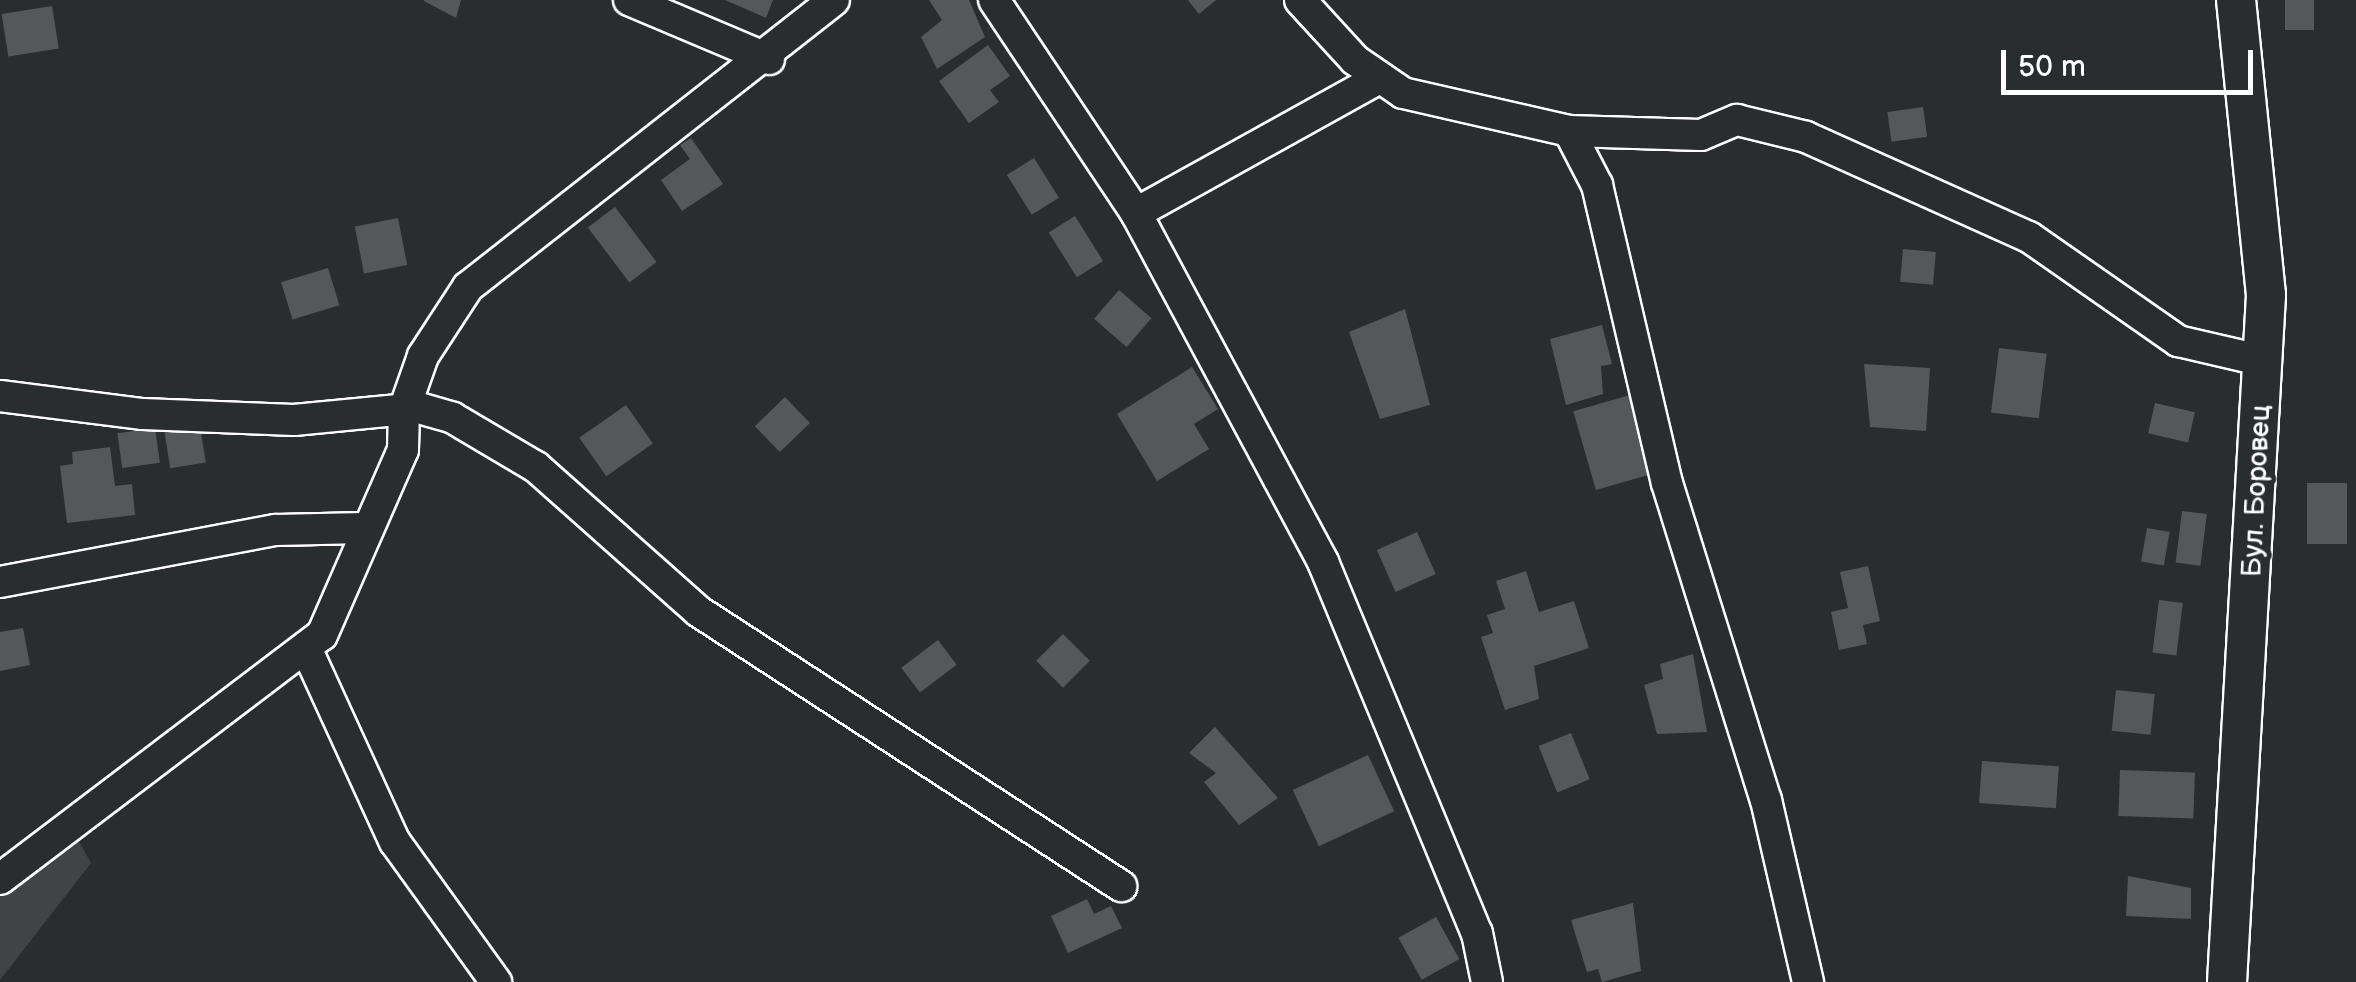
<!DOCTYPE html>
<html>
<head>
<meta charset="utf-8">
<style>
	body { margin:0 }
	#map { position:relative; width:2356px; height:982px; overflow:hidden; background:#2a2d2e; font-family:"Balsamiq Sans",sans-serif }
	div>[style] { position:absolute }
	.green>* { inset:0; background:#414445 }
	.building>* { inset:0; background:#555758; transform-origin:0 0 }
	.roads { filter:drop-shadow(2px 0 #fff) drop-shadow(-2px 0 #fff) drop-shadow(0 2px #fff) drop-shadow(0 -2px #fff) }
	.minor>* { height:30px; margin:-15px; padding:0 15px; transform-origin:15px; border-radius:15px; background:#2a2d2e }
	.tertiary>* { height:38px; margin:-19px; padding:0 19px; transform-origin:19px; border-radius:19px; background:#2a2d2e }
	span { translate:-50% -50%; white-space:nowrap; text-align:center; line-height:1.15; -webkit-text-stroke:10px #2a2d2e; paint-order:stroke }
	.street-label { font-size:28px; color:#fff }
	.scale { position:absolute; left:2001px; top:50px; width:252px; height:45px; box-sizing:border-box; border:5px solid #fff; border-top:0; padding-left:12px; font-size:30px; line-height:35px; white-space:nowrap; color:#fff; -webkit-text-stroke:8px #2a2d2e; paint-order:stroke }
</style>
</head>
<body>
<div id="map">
	<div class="green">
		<div style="clip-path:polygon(51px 837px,80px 843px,91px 863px,0 980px,0 879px)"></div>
	</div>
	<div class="building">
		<div style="clip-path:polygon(461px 0,456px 18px,424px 1px,424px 0)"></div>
		<div style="clip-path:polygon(725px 0,773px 0,766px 18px)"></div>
		<div style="clip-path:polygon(929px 0,969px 0,985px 37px,937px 69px,921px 37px,942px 20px)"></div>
		<div style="clip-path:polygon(1188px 0,1216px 0,1199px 14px)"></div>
		<div style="left:2285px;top:0;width:29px;height:30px"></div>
		<div style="left:52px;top:6px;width:43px;height:51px;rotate:81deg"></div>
		<div style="clip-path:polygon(988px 45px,1010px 76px,990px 90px,999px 102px,969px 123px,939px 81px)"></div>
		<div style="left:1923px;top:107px;width:30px;height:36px;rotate:82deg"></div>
		<div style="clip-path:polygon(691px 138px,723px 184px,682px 211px,661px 180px,690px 159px,680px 145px)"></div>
		<div style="left:1034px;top:158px;width:47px;height:32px;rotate:58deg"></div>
		<div style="left:615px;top:207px;width:69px;height:34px;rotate:53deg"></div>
		<div style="left:1075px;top:216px;width:53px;height:31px;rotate:58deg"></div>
		<div style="left:398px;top:218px;width:48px;height:44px;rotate:79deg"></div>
		<div style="left:1903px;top:249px;width:33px;height:33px;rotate:5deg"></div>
		<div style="left:328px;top:268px;width:39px;height:49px;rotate:73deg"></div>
		<div style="left:1119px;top:290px;width:43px;height:38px;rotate:41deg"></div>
		<div style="clip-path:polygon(1405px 309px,1430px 405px,1380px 419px,1349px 332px)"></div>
		<div style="clip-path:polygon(1602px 325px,1612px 364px,1601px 366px,1603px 394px,1566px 405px,1550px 339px)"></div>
		<div style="left:1999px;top:348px;width:48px;height:65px;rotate:7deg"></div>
		<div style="clip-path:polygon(1864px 364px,1930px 368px,1926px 431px,1870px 427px)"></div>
		<div style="clip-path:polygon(1192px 367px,1218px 409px,1194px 424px,1209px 449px,1157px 481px,1117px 414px)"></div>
		<div style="left:1630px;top:395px;width:82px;height:59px;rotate:74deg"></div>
		<div style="left:785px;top:397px;width:36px;height:42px;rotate:46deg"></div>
		<div style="left:2155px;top:403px;width:41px;height:31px;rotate:13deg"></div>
		<div style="left:626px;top:405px;width:47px;height:57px;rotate:55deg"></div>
		<div style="left:200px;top:426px;width:37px;height:36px;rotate:81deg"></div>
		<div style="left:155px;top:428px;width:35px;height:38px;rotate:82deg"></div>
		<div style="clip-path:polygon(110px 447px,115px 486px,132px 484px,135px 515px,67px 523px,60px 466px,73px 464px,72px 452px)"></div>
		<div style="left:2307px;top:483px;width:40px;height:61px"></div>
		<div style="left:2182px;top:511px;width:25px;height:52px;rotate:7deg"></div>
		<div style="left:2147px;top:528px;width:23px;height:34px;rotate:10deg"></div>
		<div style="left:1417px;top:532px;width:46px;height:44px;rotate:66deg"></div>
		<div style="clip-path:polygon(1868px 566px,1880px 621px,1863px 625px,1867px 644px,1839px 650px,1831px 612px,1848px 608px,1840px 572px)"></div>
		<div style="clip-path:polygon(1526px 571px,1539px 612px,1574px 601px,1589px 648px,1534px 666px,1539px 699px,1505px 710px,1481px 637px,1493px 633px,1487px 615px,1505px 609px,1496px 581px)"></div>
		<div style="left:2159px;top:600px;width:24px;height:53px;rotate:7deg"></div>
		<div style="clip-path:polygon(23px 628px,30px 665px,0 671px,0 632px)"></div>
		<div style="left:1063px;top:634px;width:38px;height:38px;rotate:45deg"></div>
		<div style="left:938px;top:640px;width:31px;height:46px;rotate:53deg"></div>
		<div style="clip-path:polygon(1693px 654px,1707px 732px,1657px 734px,1644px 685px,1663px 679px,1660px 664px)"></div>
		<div style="left:2116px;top:690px;width:39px;height:41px;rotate:6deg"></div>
		<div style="clip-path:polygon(1215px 727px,1278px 798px,1239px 825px,1204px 782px,1216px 773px,1189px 753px)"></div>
		<div style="left:1571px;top:733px;width:50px;height:35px;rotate:68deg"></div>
		<div style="left:1368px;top:755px;width:62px;height:83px;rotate:65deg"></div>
		<div style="left:1982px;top:761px;width:77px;height:42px;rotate:4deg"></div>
		<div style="left:2120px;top:770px;width:75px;height:46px;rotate:2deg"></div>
		<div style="clip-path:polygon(2128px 876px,2191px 888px,2191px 919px,2126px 916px)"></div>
		<div style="clip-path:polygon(1087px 899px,1094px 914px,1111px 906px,1122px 928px,1068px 953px,1051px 916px)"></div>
		<div style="clip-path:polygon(1633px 903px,1641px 971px,1602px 982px,1598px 969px,1587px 972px,1571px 920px)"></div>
		<div style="left:1436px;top:917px;width:48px;height:43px;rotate:61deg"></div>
	</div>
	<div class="roads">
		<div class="minor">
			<div style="left:629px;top:0;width:152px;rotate:22.9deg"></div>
			<div style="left:994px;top:0;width:256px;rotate:56.3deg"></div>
			<div style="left:1136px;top:213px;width:396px;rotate:61.8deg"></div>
			<div style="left:1323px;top:562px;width:402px;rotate:67.5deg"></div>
			<div style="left:1477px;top:933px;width:50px;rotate:78.5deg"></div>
			<div style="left:1300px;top:0;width:81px;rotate:47.5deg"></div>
			<div style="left:1355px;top:60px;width:58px;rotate:34.5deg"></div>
			<div style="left:1403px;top:93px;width:170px;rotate:12.9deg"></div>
			<div style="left:1569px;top:131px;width:132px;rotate:1.7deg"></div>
			<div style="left:1701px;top:135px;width:39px;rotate:-23deg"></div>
			<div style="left:1737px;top:120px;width:71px;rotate:13.8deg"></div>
			<div style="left:1806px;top:137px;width:244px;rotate:24.2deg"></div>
			<div style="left:2029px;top:237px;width:182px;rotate:34.9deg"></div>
			<div style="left:2178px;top:341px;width:88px;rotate:13.1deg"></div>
			<div style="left:1569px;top:131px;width:61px;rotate:62.6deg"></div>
			<div style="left:1597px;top:185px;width:306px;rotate:76.8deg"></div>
			<div style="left:1667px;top:483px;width:332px;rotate:72.7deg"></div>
			<div style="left:1766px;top:800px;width:187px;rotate:77deg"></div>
			<div style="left:1136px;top:213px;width:277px;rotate:-29deg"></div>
			<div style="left:0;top:396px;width:144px;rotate:7.2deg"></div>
			<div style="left:143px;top:414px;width:151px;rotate:2.3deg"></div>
			<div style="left:294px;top:420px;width:126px;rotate:-5.5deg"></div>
			<div style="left:419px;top:408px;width:35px;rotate:16deg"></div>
			<div style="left:453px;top:418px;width:96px;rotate:30.6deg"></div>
			<div style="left:536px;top:467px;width:217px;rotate:41.6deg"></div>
			<div style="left:698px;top:611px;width:505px;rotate:33.03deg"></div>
			<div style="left:0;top:582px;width:281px;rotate:-10.7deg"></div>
			<div style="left:276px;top:530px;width:88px;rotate:-1.3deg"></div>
			<div style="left:306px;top:648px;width:213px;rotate:65.4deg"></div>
			<div style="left:395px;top:842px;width:173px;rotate:54.2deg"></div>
			<div style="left:0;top:879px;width:404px;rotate:-37.2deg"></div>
			<div style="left:322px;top:635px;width:202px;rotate:-66.4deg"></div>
			<div style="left:403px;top:450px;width:40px;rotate:-88.6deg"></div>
			<div style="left:404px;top:410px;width:57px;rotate:-70.6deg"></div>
			<div style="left:423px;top:356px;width:82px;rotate:-56.9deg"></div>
			<div style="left:468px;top:287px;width:465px;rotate:-38.1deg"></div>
		</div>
		<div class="tertiary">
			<div style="left:2227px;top:982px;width:688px;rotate:-86.75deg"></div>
			<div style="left:2266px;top:295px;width:297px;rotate:-95.8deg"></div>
		</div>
	</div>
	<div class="street-label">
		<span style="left:2257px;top:491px;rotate:-87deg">Бул. Боровец</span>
	</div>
	<div class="scale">50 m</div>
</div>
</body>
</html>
